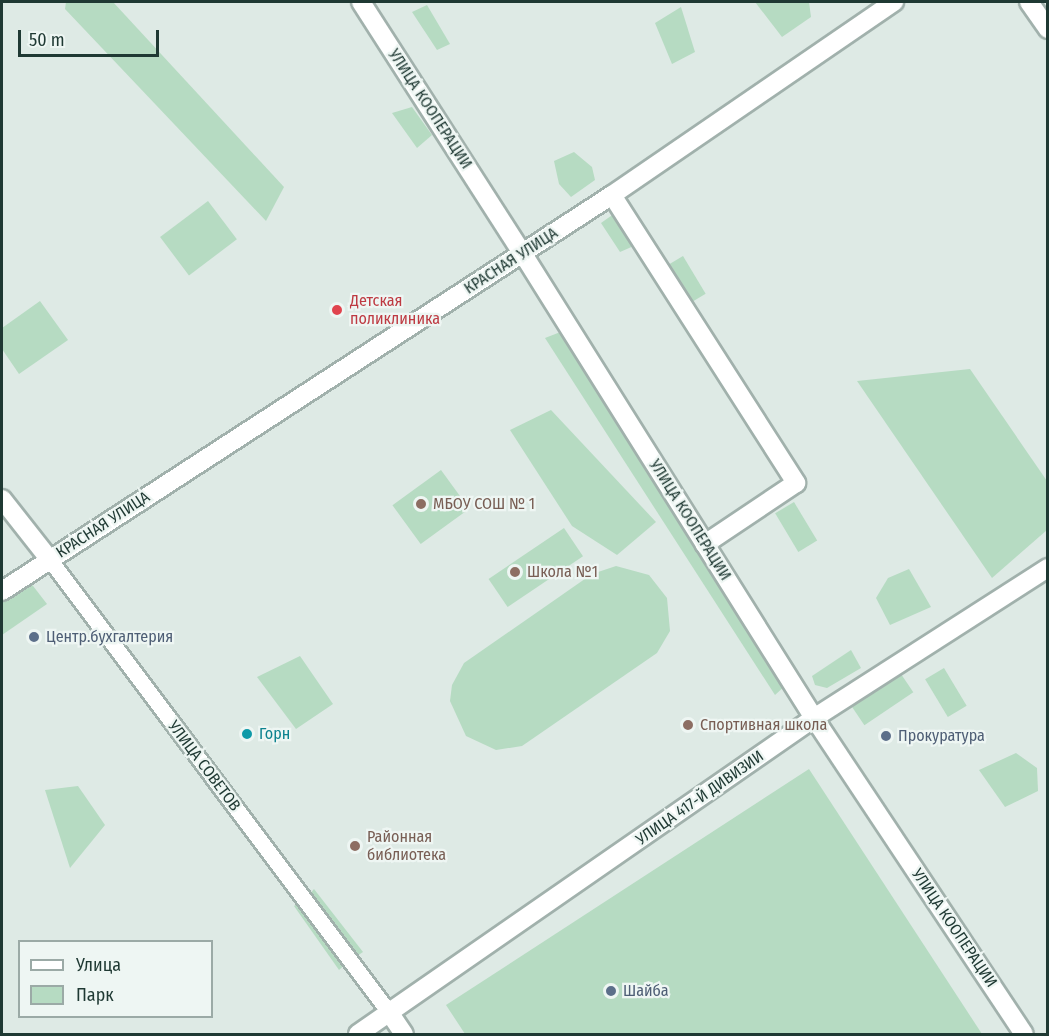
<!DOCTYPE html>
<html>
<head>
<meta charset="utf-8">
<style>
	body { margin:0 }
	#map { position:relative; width:1049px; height:1036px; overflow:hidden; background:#deeae5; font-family:"Fira Sans Condensed",sans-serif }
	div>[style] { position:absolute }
	.green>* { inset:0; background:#b6dbc2; transform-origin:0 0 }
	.roads { filter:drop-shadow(2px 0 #a1b1ac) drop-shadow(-2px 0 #a1b1ac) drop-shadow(0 2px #a1b1ac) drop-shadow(0 -2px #a1b1ac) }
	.pedestrian>* { height:15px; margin:-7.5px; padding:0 7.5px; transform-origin:7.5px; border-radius:7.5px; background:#fff }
	.minor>* { height:18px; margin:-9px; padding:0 9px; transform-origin:9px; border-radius:9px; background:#fff }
	.tertiary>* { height:18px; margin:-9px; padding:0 9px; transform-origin:9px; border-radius:9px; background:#fff }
	.dots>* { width:16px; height:16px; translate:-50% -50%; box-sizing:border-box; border:3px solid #eef6f3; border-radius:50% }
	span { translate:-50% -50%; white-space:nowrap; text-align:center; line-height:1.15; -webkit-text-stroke:4.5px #eef6f3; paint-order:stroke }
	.street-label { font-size:16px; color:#1f3933 }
	.health-label { font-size:16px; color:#be3a42 }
	.left { translate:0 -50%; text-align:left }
	.education-label { font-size:16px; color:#785e54 }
	.service-label { font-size:16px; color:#4e5e75 }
	.culture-label { font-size:16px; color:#0d838f }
	.frame { position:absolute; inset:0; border:3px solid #1f3933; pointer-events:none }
	.legend { position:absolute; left:18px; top:940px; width:195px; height:78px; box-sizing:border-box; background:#eef6f3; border:2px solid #9baaa6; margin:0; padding:8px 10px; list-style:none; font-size:18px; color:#1f3933 }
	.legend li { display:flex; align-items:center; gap:12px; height:30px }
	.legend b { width:30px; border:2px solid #9baaa6 }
	.scale { position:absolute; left:18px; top:30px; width:141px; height:27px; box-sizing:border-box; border:3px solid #1f3933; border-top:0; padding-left:8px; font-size:18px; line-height:21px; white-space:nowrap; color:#1f3933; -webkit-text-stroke:4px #eef6f3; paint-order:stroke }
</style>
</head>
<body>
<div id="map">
	<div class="green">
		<div style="clip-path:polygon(66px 2px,113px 2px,284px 187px,266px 221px,65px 9px)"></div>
		<div style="clip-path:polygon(755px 2px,809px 2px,811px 17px,782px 37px)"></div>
		<div style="clip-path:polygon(427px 5px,450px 44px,437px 50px,412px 12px)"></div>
		<div style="clip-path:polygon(681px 7px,695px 52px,672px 64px,655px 23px)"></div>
		<div style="clip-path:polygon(412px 107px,432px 135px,417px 148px,392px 113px)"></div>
		<div style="clip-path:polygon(574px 152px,592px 167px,595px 180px,571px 197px,559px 184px,554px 161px)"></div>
		<div style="left:208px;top:201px;width:48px;height:60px;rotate:53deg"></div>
		<div style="clip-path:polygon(618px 211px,636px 245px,620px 252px,601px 223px)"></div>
		<div style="left:683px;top:256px;width:44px;height:22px;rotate:59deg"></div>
		<div style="clip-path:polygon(40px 301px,68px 340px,19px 374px,2px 349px,2px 328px)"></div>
		<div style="clip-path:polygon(563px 331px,786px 685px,775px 695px,545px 338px)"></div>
		<div style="clip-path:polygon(970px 369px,1047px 481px,1047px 530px,992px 578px,857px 381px)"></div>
		<div style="clip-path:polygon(551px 410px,656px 522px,617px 555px,572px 526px,510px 430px)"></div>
		<div style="left:441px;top:470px;width:48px;height:60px;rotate:54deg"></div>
		<div style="left:794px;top:502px;width:45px;height:22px;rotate:59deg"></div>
		<div style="left:564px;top:528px;width:34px;height:91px;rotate:56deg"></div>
		<div style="clip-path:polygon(616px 566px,649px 575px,667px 598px,670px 631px,657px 653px,522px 746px,496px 750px,466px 736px,450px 701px,452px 685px,464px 663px,592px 574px)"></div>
		<div style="clip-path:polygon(909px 569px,931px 607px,890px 625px,876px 598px,888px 578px)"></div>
		<div style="clip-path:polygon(30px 582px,47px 604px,2px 635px,2px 600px)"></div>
		<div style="clip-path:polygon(851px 650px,861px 668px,827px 688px,815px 685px,812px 676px)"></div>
		<div style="clip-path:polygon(300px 656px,333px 704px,296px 729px,257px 677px)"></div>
		<div style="left:944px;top:668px;width:44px;height:22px;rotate:59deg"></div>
		<div style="left:901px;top:674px;width:22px;height:59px;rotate:56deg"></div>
		<div style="clip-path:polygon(1016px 753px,1037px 768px,1038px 791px,1005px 807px,979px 770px)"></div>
		<div style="clip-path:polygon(809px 769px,982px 1034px,465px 1034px,446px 1005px)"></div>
		<div style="clip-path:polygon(78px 786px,105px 825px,70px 868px,45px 790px)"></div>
		<div style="clip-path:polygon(314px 889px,363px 952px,354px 958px,308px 896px)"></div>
		<div style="clip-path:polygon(301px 901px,347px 963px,339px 970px,294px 906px)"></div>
	</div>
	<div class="roads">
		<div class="pedestrian">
			<div style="left:50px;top:560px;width:569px;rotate:53.15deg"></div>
		</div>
		<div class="minor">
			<div style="left:1029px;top:2px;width:33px;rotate:55deg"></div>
			<div style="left:612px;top:195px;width:342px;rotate:57.4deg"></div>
			<div style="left:796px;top:483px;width:110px;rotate:146.2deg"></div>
			<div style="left:523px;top:254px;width:548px;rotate:57.91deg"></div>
			<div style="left:814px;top:718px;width:379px;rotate:56.4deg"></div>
			<div style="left:2px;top:499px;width:78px;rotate:51.8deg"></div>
			<div style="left:391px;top:1015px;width:23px;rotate:56deg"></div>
			<div style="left:358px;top:1034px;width:555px;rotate:-34.72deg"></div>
			<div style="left:814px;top:718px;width:278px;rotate:-32.7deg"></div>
		</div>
		<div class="tertiary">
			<div style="left:361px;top:2px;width:300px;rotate:57.3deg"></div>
			<div style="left:2px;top:591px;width:727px;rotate:-32.99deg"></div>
			<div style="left:612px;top:195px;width:342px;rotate:-34.4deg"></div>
		</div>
	</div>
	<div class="dots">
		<div style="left:337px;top:310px;background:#e0444e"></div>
		<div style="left:421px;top:504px;background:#8d6e63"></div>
		<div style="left:515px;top:572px;background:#8d6e63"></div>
		<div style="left:34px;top:637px;background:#5c6f8a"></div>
		<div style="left:688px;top:725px;background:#8d6e63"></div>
		<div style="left:247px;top:734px;background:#0f9aa8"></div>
		<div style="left:886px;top:736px;background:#5c6f8a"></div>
		<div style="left:355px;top:846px;background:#8d6e63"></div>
		<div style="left:611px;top:991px;background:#5c6f8a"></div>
	</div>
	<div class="street-label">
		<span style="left:430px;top:109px;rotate:57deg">УЛИЦА КООПЕРАЦИИ</span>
		<span style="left:511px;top:261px;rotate:-33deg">КРАСНАЯ УЛИЦА</span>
		<span style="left:690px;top:520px;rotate:58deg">УЛИЦА КООПЕРАЦИИ</span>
		<span style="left:103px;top:525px;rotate:-33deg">КРАСНАЯ УЛИЦА</span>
		<span style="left:204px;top:766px;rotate:53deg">УЛИЦА СОВЕТОВ</span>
		<span style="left:700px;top:798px;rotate:-35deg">УЛИЦА 417-Й ДИВИЗИИ</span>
		<span style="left:954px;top:928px;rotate:56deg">УЛИЦА КООПЕРАЦИИ</span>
	</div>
	<div class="health-label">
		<span class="left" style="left:350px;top:310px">Детская<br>поликлиника</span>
	</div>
	<div class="education-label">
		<span class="left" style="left:433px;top:504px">МБОУ СОШ № 1</span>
		<span class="left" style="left:527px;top:572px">Школа №1</span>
		<span class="left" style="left:700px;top:725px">Спортивная школа</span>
		<span class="left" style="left:367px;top:846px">Районная<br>библиотека</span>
	</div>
	<div class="service-label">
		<span class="left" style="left:46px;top:637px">Центр.бухгалтерия</span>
		<span class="left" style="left:898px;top:736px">Прокуратура</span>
		<span class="left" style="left:623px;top:991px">Шайба</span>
	</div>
	<div class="culture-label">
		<span class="left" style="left:259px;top:734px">Горн</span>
	</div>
	<div class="frame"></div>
	<ul class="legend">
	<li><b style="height:8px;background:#fff"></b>Улица</li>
	<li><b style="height:16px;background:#b6dbc2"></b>Парк</li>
	</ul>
	<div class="scale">50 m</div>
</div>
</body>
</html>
